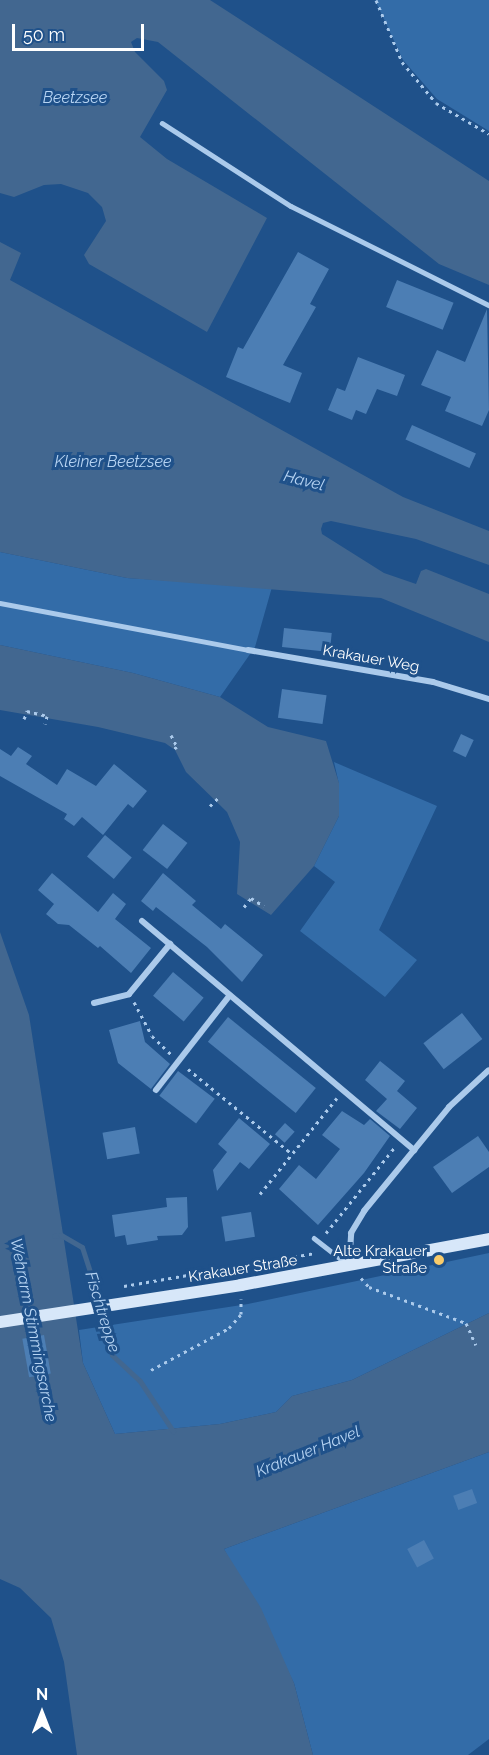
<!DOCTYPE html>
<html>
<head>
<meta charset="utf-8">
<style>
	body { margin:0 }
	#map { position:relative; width:489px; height:1755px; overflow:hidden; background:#1f518a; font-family:Raleway,sans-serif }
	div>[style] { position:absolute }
	.green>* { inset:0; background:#336ca8 }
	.water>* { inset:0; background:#426790 }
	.stream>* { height:5px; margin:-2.5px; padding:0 2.5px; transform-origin:2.5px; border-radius:2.5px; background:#426790 }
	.building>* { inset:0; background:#4c7eb4; transform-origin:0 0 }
	.path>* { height:3px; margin-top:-1.5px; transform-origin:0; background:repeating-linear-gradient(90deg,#abcaeb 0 3px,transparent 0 7.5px) }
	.service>* { height:4.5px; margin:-2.25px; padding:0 2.25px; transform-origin:2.25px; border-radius:2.25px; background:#abcaeb }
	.minor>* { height:6px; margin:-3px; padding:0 3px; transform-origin:3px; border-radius:3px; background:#abcaeb }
	.secondary>* { height:12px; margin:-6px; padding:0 6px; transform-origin:6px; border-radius:6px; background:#d7e7f9 }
	.dots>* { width:16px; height:16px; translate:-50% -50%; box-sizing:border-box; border:3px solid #1f518a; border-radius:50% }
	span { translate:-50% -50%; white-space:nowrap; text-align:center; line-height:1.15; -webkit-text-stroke:6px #1f518a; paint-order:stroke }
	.street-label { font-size:15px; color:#fff }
	.poi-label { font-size:15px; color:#fff }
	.right { translate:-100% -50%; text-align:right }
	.water-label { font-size:16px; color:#b7d4f3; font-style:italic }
	.north { position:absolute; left:12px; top:1683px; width:60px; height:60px; -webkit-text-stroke:4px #1f518a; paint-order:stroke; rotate:0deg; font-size:16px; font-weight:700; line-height:24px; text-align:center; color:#fff }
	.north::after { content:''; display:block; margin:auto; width:21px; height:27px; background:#fff; clip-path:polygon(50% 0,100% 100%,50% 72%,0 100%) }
	.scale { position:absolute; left:12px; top:24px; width:132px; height:27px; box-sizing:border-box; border:3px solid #fff; border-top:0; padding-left:8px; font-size:18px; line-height:21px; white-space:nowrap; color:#fff; -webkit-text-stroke:4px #1f518a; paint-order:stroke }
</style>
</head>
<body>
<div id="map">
	<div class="green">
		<div style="clip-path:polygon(375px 0,489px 0,489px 131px,437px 99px,403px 60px)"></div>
		<div style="clip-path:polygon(0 552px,127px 578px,272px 587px,255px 647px,220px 697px,133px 673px,0 645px)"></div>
		<div style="clip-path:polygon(334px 762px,437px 806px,379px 930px,417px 960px,385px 997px,300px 931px,335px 882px,314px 866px,339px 816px,339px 784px)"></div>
		<div style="clip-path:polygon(489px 1253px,489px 1313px,352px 1380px,292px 1396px,276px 1412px,220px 1424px,115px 1434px,83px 1363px,79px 1330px,248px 1304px)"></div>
		<div style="clip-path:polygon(489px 1452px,489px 1739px,468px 1755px,313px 1755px,294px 1683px,224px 1549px)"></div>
	</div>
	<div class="water">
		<div style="clip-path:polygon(0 0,210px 0,489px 181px,489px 285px,439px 264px,158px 42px,137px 38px,131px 42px,135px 52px,164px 81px,167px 90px,140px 137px,167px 159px,267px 218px,207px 332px,89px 264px,84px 255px,106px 221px,102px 207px,88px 193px,61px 184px,44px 185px,14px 197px,0 193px)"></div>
		<div style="clip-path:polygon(0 242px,21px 253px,10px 280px,403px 497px,489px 531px,489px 565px,416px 539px,331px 521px,323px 523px,321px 529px,322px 534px,384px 573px,416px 584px,421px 571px,426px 569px,489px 594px,489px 642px,381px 598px,127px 578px,0 552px)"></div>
		<div style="clip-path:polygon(0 645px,133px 673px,220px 697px,268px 727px,326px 741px,339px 783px,339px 816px,314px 866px,271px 915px,237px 894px,240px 842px,227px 812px,186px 772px,175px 750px,165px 743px,98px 727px,0 710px)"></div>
		<div style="clip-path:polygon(0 932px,29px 1015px,83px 1363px,115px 1434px,220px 1424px,276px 1412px,292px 1396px,352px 1380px,489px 1313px,489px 1452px,224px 1549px,261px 1608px,294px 1683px,313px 1755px,77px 1755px,64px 1662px,51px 1618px,20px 1588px,0 1579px)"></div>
	</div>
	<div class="stream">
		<div style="left:54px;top:1236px;width:7px;rotate:-8deg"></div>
		<div style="left:61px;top:1235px;width:24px;rotate:30deg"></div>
		<div style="left:82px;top:1247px;width:95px;rotate:72.1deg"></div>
		<div style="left:111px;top:1337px;width:18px;rotate:87deg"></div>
		<div style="left:112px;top:1355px;width:38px;rotate:43deg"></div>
		<div style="left:140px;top:1381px;width:60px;rotate:56.6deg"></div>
	</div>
	<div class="building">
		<div style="clip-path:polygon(298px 252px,329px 269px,310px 304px,316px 307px,283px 365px,302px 373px,290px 403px,226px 377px,238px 347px,243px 349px)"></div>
		<div style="left:397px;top:280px;width:61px;height:29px;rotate:22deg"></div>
		<div style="clip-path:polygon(487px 309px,489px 410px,482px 426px,445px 411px,451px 397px,421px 385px,437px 350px,465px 362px)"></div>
		<div style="clip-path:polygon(358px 357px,405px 375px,397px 396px,377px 389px,366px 414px,356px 410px,352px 420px,328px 410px,337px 388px,345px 391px)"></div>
		<div style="left:412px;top:425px;width:70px;height:16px;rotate:24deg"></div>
		<div style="left:284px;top:628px;width:48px;height:19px;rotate:6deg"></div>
		<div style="left:282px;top:689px;width:45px;height:29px;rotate:8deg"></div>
		<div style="left:461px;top:734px;width:14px;height:19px;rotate:25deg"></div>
		<div style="clip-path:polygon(18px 747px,32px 756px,26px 764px,57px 785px,67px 769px,96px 786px,114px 764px,147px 791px,133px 808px,128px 804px,103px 835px,82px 817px,74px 826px,64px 819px,67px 814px,0 776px,0 749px,11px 756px)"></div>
		<div style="left:163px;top:824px;width:31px;height:33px;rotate:38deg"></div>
		<div style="left:105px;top:835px;width:35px;height:28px;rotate:40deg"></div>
		<div style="clip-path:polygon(52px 873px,98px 912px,113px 893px,126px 904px,115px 919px,151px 948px,131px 973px,100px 946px,98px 948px,69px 925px,58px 924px,46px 914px,54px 904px,38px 890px)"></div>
		<div style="clip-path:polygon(163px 873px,196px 901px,192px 905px,221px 929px,225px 924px,263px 955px,242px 982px,207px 947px,156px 907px,153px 911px,141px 901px)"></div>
		<div style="left:173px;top:972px;width:40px;height:31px;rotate:40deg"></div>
		<div style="left:462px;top:1013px;width:33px;height:49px;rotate:52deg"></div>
		<div style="left:228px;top:1017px;width:113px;height:32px;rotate:39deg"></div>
		<div style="clip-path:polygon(140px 1021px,145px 1042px,170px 1064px,151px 1089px,118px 1063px,109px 1030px)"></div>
		<div style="clip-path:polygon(380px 1061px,405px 1081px,397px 1091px,417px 1108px,400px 1129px,376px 1111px,387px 1099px,365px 1080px)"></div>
		<div style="left:178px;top:1071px;width:46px;height:31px;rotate:37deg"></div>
		<div style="clip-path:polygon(342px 1111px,364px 1125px,370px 1119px,390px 1136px,364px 1173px,318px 1225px,279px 1189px,299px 1165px,316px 1179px,340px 1149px,322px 1135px)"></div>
		<div style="clip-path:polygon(239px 1118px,270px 1144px,249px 1169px,240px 1162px,217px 1191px,213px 1170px,227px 1152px,218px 1144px)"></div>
		<div style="left:285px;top:1123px;width:13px;height:15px;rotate:42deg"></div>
		<div style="left:135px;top:1127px;width:27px;height:33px;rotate:80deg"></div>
		<div style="clip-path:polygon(478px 1136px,489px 1152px,489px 1167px,452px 1193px,433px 1167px)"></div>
		<div style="clip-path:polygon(187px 1197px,188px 1227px,182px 1235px,157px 1236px,158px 1240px,127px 1245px,125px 1235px,115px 1237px,112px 1215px,167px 1207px,166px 1198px)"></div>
		<div style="left:251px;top:1212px;width:25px;height:30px;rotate:81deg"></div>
		<div style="left:44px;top:1335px;width:39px;height:22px;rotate:80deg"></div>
		<div style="left:472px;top:1489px;width:15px;height:20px;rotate:70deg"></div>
		<div style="left:424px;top:1540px;width:21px;height:19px;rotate:62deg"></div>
	</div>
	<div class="path">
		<div style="left:376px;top:0;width:67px;rotate:67.2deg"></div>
		<div style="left:402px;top:62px;width:53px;rotate:50.3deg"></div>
		<div style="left:436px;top:103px;width:61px;rotate:30.3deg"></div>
		<div style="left:24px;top:719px;width:9px;rotate:-69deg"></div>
		<div style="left:27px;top:711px;width:21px;rotate:14deg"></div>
		<div style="left:47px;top:716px;width:8px;rotate:104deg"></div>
		<div style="left:171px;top:735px;width:13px;rotate:63deg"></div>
		<div style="left:177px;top:747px;width:7px;rotate:153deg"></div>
		<div style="left:210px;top:806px;width:11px;rotate:-45deg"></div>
		<div style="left:244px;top:907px;width:11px;rotate:-52deg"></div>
		<div style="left:251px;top:898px;width:15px;rotate:32deg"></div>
		<div style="left:134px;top:1002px;width:38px;rotate:62deg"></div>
		<div style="left:152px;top:1036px;width:28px;rotate:44deg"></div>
		<div style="left:188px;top:1069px;width:133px;rotate:39.2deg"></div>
		<div style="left:260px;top:1194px;width:123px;rotate:-51.3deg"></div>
		<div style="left:326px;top:1233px;width:110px;rotate:-51.3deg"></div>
		<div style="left:361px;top:1278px;width:12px;rotate:48deg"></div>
		<div style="left:369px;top:1287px;width:103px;rotate:20.4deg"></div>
		<div style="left:466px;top:1323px;width:24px;rotate:66deg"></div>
		<div style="left:124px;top:1286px;width:194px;rotate:-9.8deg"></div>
		<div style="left:151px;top:1370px;width:89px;rotate:-28.3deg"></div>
		<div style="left:229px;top:1328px;width:18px;rotate:-49deg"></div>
		<div style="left:241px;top:1314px;width:15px;rotate:-90deg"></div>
	</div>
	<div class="service">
		<div style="left:162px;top:123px;width:153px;rotate:32.8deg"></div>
		<div style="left:291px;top:206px;width:221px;rotate:26.6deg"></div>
		<div style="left:0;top:603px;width:252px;rotate:10.7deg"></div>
		<div style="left:314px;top:1238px;width:39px;rotate:38deg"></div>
	</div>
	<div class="minor">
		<div style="left:248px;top:650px;width:188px;rotate:9.8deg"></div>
		<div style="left:433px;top:682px;width:59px;rotate:16.9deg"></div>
		<div style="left:142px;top:921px;width:356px;rotate:40.1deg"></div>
		<div style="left:94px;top:1003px;width:36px;rotate:-14deg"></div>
		<div style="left:129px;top:994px;width:65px;rotate:-50.6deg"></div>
		<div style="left:156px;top:1090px;width:120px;rotate:-52.1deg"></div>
		<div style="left:349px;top:1265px;width:32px;rotate:-86deg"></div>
		<div style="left:351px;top:1233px;width:26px;rotate:-59deg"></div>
		<div style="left:364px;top:1211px;width:134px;rotate:-50.7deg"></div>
		<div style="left:449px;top:1107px;width:54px;rotate:-42.8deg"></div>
	</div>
	<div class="secondary">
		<div style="left:0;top:1322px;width:244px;rotate:-8.7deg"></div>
		<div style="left:241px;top:1285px;width:252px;rotate:-10.5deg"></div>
	</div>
	<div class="dots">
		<div style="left:439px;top:1260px;background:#f9cc6b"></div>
	</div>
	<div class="street-label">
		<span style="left:371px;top:659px;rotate:10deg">Krakauer Weg</span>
		<span style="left:243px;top:1269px;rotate:-9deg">Krakauer Straße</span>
	</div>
	<div class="poi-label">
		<span class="right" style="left:427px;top:1260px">Alte Krakauer<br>Straße</span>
	</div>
	<div class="water-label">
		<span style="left:75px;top:98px">Beetzsee</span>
		<span style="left:113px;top:462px">Kleiner Beetzsee</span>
		<span style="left:304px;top:481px;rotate:14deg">Havel</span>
		<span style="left:102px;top:1312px;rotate:73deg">Fischtreppe</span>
		<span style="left:33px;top:1330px;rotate:79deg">Wehrarm Stimmingsarche</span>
		<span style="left:308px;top:1452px;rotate:-22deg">Krakauer Havel</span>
	</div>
	<div class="north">N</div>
	<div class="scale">50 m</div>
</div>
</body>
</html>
